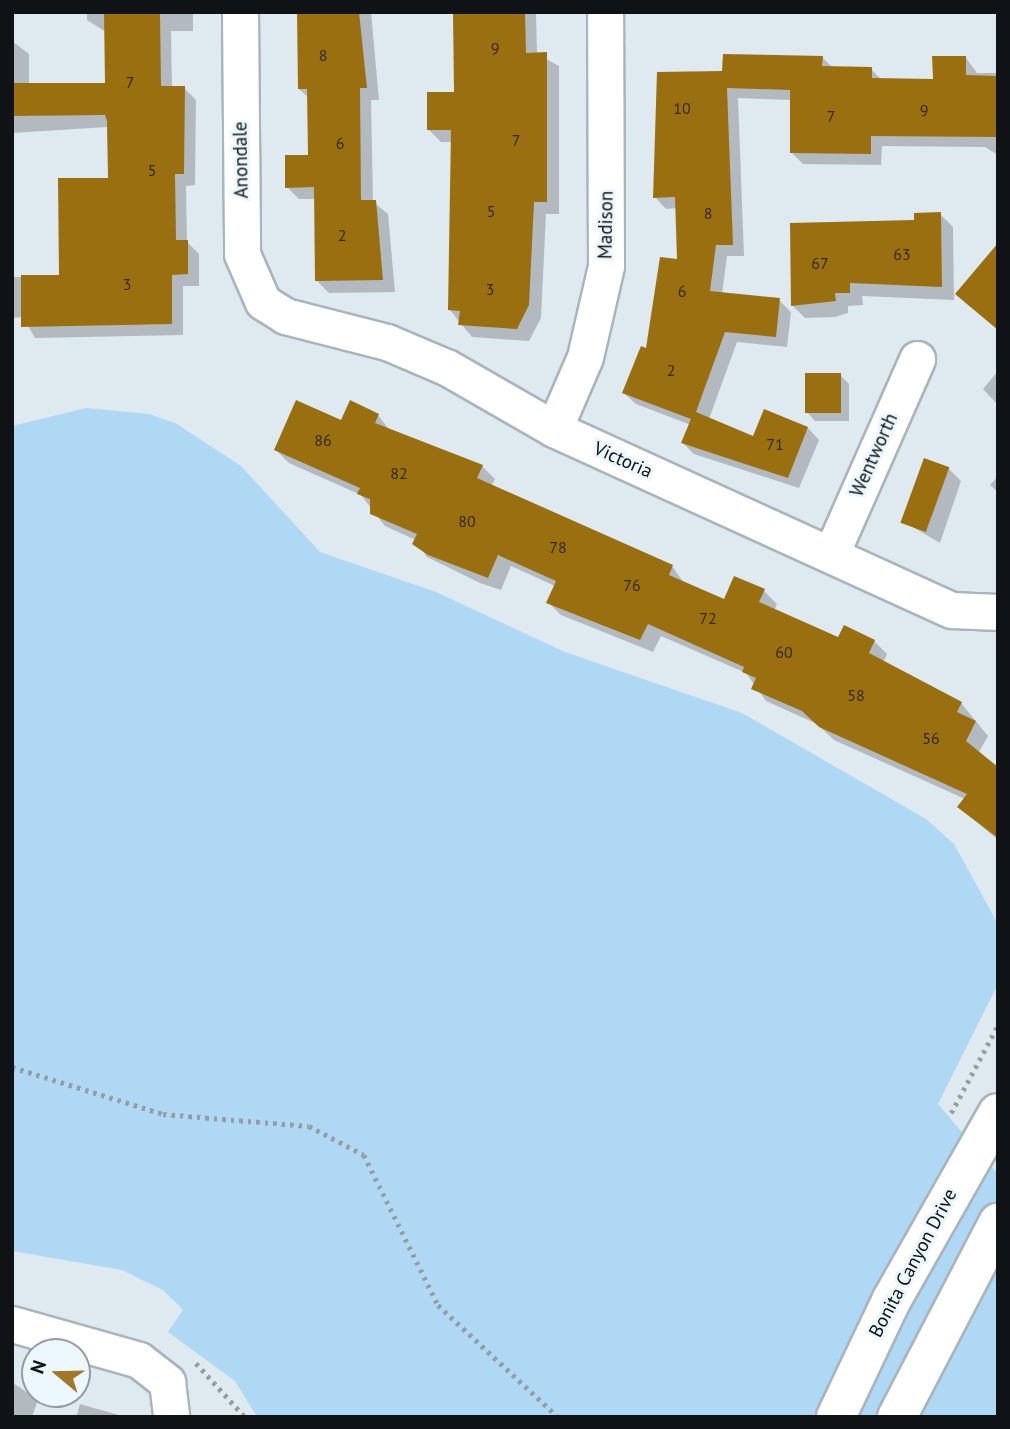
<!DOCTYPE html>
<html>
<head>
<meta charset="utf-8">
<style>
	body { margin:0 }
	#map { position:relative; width:1010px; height:1429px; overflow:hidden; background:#dfe9f0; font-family:"PT Sans",sans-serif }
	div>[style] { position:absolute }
	.green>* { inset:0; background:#aed8f4 }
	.shadow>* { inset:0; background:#0003 }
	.building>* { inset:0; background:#9a6f10; transform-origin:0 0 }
	.path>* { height:4.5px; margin-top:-2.25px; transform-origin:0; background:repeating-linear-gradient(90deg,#969ea3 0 3.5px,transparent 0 8.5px) }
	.roads { filter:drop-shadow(2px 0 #aab4bb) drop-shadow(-2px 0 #aab4bb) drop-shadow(0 2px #aab4bb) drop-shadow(0 -2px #aab4bb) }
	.street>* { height:35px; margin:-17.5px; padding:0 17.5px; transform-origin:17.5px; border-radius:17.5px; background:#fff }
	.secondary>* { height:38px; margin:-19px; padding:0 19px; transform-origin:19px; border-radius:19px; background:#fff }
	span { translate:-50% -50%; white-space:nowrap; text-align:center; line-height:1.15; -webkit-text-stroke:6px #ecf7fe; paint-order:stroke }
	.number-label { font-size:16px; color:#322a14 }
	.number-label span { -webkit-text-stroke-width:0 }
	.street-label { font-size:19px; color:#0f1315 }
	.frame { position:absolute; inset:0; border:14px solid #0f1315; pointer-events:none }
	.north { position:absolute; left:21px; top:1338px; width:70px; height:70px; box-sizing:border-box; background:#ecf7fe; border:2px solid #949ca1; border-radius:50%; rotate:289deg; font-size:19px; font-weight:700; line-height:28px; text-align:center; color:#0f1315 }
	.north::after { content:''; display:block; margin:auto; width:24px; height:32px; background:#a17827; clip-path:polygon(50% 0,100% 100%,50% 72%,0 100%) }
</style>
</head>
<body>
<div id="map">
	<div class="green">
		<div style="clip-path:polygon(86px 408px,149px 414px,177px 424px,241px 466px,320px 552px,436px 592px,565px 652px,742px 713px,926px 819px,954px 844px,998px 924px,998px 984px,938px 1104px,998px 1174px,998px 1417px,257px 1417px,235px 1381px,168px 1332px,183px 1310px,163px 1290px,122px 1270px,12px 1251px,12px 426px)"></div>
	</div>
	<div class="shadow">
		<div style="clip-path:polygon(87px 12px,193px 12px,193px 31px,171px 31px,172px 88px,184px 88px,196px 100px,195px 185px,186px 186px,187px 242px,199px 254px,199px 286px,183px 286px,183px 335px,35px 338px,23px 317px,12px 318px,12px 277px,61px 277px,109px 179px,107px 127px,12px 133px,12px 41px,29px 54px,29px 85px,106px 85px,106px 32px,87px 20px)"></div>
		<div style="clip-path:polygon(299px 12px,371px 12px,379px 100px,371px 100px,373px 202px,388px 214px,395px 292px,329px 293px,316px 280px,316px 199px,299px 199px,287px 187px,310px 157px,309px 98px,299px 89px)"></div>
		<div style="clip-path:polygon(453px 12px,536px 12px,537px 54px,559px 66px,559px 214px,546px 214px,541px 318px,529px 341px,472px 337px,449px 309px,452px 142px,441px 142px,429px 130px,456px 93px)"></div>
		<div style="clip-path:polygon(822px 57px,833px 68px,871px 69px,882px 80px,934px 81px,966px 58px,977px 73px,998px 73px,998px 155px,985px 147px,882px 146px,881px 165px,803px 164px,791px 152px,792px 100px,738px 98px,744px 256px,727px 256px,722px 294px,779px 300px,791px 312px,787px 347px,737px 342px,709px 419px,754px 438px,808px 428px,819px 440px,799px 488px,694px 454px,683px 443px,691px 425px,636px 404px,624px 393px,648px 350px,679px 261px,677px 208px,666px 209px,655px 197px,724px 73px)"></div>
		<div style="clip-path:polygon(940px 214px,953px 227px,954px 300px,862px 296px,863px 305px,848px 306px,848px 313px,835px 317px,805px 318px,792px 305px,916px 222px)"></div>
		<div style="clip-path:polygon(998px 371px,998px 405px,983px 389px)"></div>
		<div style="clip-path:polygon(840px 375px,849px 384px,849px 421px,815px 421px,807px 412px)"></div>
		<div style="clip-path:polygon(378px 415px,390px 431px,482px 466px,495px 479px,491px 487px,672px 566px,684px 583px,725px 601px,764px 591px,777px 604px,774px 611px,839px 639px,874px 641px,887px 654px,883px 663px,961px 703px,988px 736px,978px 754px,998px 769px,998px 840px,959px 807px,965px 799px,834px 740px,817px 724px,766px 701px,746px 673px,661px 636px,653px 652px,561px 615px,548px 602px,555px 586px,511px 566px,501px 590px,480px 583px,427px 557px,416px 540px,385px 526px,361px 495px,289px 463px,276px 450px,342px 422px)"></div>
		<div style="clip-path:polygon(948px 468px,961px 481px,940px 543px,904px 522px)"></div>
		<div style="clip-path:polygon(998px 476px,998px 492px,990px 485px)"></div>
		<div style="clip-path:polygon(12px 1382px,38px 1400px,32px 1417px,12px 1417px)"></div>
		<div style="clip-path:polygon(80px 1404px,126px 1417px,76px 1417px)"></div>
	</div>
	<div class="building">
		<div style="clip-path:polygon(104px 12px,160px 12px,161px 86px,185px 86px,184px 174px,175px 174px,176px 240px,188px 240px,188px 274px,172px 275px,172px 324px,21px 327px,21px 275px,59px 275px,58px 178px,108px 178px,107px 121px,105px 115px,12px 116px,12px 83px,105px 83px)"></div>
		<div style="clip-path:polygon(297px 12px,359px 12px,367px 88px,360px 88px,361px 200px,376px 200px,383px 280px,315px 281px,314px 187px,285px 188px,285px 155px,308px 155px,307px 89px,298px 89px)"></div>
		<div style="clip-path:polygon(453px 12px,525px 12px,526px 53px,547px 52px,547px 202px,534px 202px,529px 305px,517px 329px,458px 325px,460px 311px,448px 310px,451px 130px,427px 130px,427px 92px,454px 92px)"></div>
		<div style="clip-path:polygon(723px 54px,823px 56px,822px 66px,872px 67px,872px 78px,933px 79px,932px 56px,966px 56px,966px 75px,998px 76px,998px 137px,871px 136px,871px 154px,790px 153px,790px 90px,727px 88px,733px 245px,716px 245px,710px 291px,780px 298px,776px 337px,725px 332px,696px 412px,753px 436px,764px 409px,808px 427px,788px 478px,681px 443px,691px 419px,622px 393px,641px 346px,646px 348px,660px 257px,677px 259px,675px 197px,653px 198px,657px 72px,722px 71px)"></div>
		<div style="clip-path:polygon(941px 212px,942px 287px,850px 283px,850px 293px,835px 293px,836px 301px,791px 306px,790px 223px,914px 220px,914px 213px)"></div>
		<div style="clip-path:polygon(998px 243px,998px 330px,955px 294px)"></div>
		<div style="left:805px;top:373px;width:36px;height:40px"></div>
		<div style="clip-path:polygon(296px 400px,341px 420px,350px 400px,379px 414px,375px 423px,483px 465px,477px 478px,673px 565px,669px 575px,724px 599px,734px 576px,765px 589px,759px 602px,838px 637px,844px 625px,875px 640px,869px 653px,962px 702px,957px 712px,976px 721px,966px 741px,998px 767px,998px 838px,957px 807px,967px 794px,819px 727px,802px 711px,751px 689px,756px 678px,742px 672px,744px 667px,648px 624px,640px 640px,546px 603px,556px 581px,498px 555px,488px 578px,428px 555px,412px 544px,417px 534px,370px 514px,370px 499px,357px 494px,360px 488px,274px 450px)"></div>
		<div style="left:924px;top:458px;width:27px;height:69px;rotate:20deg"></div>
	</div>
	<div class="path">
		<div style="left:12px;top:1067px;width:158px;rotate:17.3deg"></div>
		<div style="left:163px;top:1114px;width:146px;rotate:4.7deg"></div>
		<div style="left:309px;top:1126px;width:62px;rotate:27.8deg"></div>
		<div style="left:364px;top:1155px;width:167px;rotate:63.7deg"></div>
		<div style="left:438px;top:1305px;width:164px;rotate:43deg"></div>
		<div style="left:951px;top:1113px;width:100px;rotate:-61.9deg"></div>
		<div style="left:196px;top:1363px;width:73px;rotate:47.8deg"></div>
	</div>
	<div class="roads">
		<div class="street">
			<div style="left:240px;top:12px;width:242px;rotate:89.5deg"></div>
			<div style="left:242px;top:254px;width:52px;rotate:66.4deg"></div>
			<div style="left:263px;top:302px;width:26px;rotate:32deg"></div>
			<div style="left:285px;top:316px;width:105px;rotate:14.3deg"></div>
			<div style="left:387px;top:342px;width:66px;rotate:23.1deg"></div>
			<div style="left:448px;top:368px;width:122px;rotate:29.9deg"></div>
			<div style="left:554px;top:429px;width:437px;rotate:24.5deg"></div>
			<div style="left:952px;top:610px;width:46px;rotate:2.5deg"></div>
			<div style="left:554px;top:429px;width:78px;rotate:-66.7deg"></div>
			<div style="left:585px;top:357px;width:93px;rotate:-77deg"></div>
			<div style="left:606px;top:266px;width:254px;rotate:-90.2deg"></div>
			<div style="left:832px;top:552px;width:211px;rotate:-66.2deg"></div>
			<div style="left:12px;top:1324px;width:132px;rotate:15.8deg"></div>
			<div style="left:139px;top:1360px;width:36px;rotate:38deg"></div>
			<div style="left:167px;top:1382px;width:35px;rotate:83deg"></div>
		</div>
		<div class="secondary">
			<div style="left:836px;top:1417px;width:128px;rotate:-64.6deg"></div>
			<div style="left:891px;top:1301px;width:216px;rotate:-60.4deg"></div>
			<div style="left:897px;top:1417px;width:219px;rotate:-62.5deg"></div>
		</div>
	</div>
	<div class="number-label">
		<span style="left:495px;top:48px">9</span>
		<span style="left:323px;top:55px">8</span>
		<span style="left:130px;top:82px">7</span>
		<span style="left:682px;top:108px">10</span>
		<span style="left:924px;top:110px">9</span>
		<span style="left:831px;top:116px">7</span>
		<span style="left:516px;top:140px">7</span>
		<span style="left:340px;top:143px">6</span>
		<span style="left:152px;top:170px">5</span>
		<span style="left:491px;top:211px">5</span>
		<span style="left:708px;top:213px">8</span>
		<span style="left:342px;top:235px">2</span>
		<span style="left:902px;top:254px">63</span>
		<span style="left:820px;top:263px">67</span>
		<span style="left:127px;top:284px">3</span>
		<span style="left:490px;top:289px">3</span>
		<span style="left:682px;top:291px">6</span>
		<span style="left:671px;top:370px">2</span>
		<span style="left:323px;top:440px">86</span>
		<span style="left:775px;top:444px">71</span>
		<span style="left:399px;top:473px">82</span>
		<span style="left:467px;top:521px">80</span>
		<span style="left:558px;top:547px">78</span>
		<span style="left:632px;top:585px">76</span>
		<span style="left:708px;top:618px">72</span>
		<span style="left:784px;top:652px">60</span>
		<span style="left:856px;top:695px">58</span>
		<span style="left:931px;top:738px">56</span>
	</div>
	<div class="street-label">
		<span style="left:241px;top:160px;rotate:-91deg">Anondale</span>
		<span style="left:606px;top:225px;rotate:-89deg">Madison</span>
		<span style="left:874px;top:455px;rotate:-66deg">Wentworth</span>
		<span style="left:623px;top:460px;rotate:24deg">Victoria</span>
		<span style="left:913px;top:1263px;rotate:-62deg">Bonita Canyon Drive</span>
	</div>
	<div class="frame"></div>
	<div class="north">N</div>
</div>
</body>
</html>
